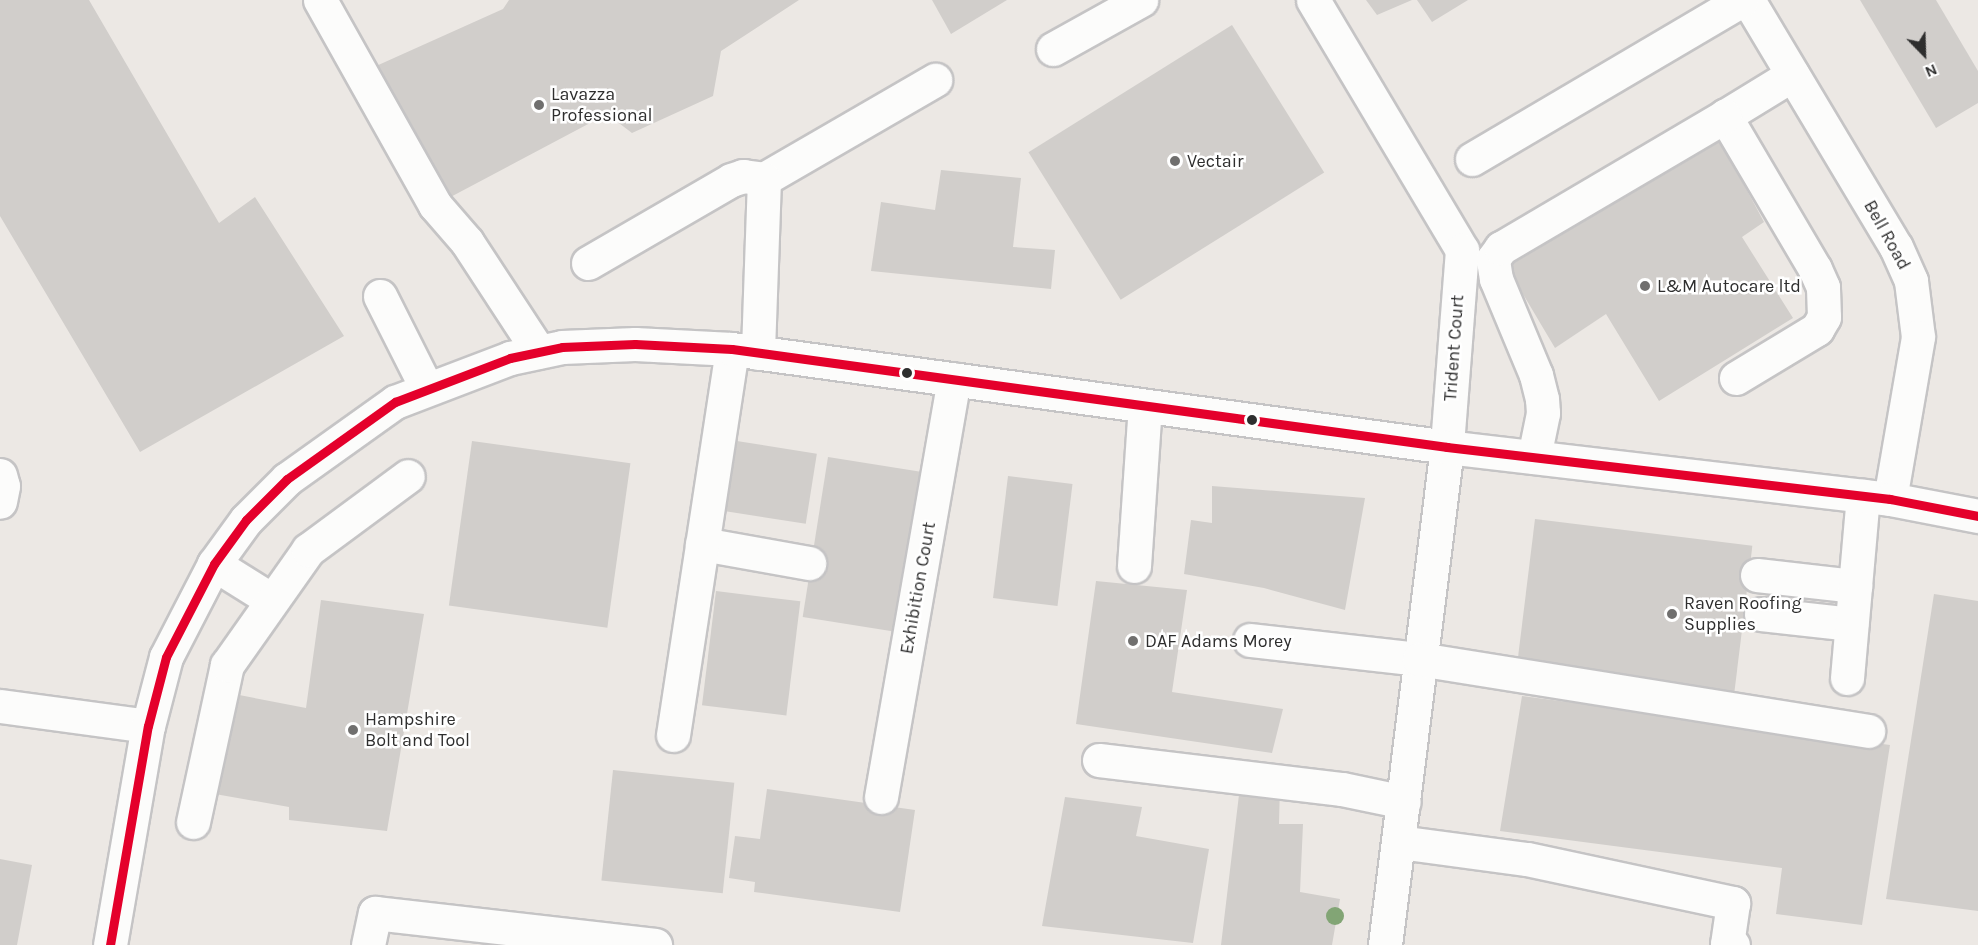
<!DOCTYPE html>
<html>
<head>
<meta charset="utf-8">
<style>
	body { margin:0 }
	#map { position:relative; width:1978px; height:945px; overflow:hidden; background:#ece8e4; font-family:Karla,sans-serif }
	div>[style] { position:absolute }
	.building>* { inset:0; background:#d1cecb; transform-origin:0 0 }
	.roads { filter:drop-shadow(2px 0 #c5c4c5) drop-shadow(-2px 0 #c5c4c5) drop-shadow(0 2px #c5c4c5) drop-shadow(0 -2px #c5c4c5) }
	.minor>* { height:33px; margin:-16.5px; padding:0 16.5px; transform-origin:16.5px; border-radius:16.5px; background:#fcfcfb }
	.bus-1>* { height:9px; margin:-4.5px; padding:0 4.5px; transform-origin:4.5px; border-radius:4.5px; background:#e4002b }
	.trees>* { width:18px; height:18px; margin:-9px; border-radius:50%; background:#82a575 }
	.dots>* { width:16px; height:16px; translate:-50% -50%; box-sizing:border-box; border:3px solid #fff; border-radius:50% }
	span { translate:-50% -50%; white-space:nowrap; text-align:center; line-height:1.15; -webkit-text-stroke:5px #fff; paint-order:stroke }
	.poi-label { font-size:18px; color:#2e2e2e }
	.left { translate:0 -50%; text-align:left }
	.street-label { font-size:18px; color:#2e2e2e }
	.north { position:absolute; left:1894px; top:24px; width:60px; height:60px; -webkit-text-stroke:4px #fff; paint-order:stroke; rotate:157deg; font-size:16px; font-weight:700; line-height:24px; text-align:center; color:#2e2e2e }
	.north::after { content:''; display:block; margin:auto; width:21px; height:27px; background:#2e2e2e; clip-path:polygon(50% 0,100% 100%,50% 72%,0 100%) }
</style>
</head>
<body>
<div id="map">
	<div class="building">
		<div style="clip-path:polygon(0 0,89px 0,219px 223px,255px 197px,344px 336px,140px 452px,0 216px)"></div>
		<div style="clip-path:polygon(509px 0,799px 0,721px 51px,713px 96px,632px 133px,607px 114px,443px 201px,365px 71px,503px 9px)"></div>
		<div style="clip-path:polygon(932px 0,1007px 0,951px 34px)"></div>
		<div style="clip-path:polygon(1366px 0,1412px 0,1377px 15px)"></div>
		<div style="clip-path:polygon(1417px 0,1468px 0,1432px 22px)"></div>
		<div style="clip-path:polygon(1860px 0,1936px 0,1978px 71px,1978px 103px,1936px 128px)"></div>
		<div style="left:1232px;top:25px;width:174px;height:240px;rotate:58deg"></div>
		<div style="clip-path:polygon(1716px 133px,1764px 222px,1742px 237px,1793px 318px,1659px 401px,1606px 314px,1555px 348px,1501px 257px)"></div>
		<div style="clip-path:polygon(941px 170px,1021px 178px,1013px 247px,1055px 250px,1051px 289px,871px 271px,881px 202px,935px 210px)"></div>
		<div style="left:724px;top:439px;width:94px;height:71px;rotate:9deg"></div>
		<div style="left:472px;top:441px;width:160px;height:166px;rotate:8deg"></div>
		<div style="left:828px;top:457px;width:97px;height:162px;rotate:9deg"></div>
		<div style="left:1008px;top:476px;width:65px;height:123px;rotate:7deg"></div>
		<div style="clip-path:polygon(1212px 486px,1365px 498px,1345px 610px,1264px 588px,1184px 574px,1191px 520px,1212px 523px)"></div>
		<div style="left:1535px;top:519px;width:219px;height:152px;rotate:7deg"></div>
		<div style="clip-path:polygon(1096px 581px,1187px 590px,1172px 692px,1283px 709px,1272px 753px,1076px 724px)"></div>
		<div style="left:716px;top:591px;width:85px;height:115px;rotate:7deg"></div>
		<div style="clip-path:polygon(1934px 594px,1978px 601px,1978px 911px,1886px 899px)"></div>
		<div style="clip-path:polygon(321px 600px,424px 614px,387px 831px,289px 820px,289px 807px,215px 794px,234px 694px,306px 708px)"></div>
		<div style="clip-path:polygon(1522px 696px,1890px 745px,1862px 925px,1776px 914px,1782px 868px,1500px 831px)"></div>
		<div style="left:613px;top:770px;width:122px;height:111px;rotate:6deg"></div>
		<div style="clip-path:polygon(1241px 778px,1280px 784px,1279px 824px,1303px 824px,1300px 892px,1340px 899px,1332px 945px,1221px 945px)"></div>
		<div style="clip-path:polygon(767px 789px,915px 810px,900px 912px,754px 892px,755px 882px,729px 878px,735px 836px,760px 839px)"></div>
		<div style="clip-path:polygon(1065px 797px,1142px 807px,1136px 836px,1209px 849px,1193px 943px,1042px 926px)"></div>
		<div style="clip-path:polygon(0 859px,32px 865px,17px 945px,0 945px)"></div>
	</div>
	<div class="roads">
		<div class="minor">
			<div style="left:320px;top:0;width:235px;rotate:60.7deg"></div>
			<div style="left:435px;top:205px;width:49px;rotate:49.1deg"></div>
			<div style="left:467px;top:242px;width:131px;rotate:56.8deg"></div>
			<div style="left:1313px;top:0;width:291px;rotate:59.2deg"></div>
			<div style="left:1462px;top:250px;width:198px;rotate:94.4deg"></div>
			<div style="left:1447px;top:447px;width:502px;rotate:97.1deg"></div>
			<div style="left:1748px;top:0;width:288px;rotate:59.1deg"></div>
			<div style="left:1896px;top:247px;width:37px;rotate:66deg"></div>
			<div style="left:1911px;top:281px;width:56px;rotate:82.9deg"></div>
			<div style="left:1918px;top:337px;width:164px;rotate:99.8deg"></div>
			<div style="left:1053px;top:49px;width:101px;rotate:-29.1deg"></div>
			<div style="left:1472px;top:159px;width:313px;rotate:-30.5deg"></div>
			<div style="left:764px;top:179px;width:198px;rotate:-30.1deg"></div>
			<div style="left:588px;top:263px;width:165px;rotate:-30.1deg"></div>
			<div style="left:731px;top:180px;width:13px;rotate:-18deg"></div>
			<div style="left:743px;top:176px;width:21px;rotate:8deg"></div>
			<div style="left:764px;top:179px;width:174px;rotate:92deg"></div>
			<div style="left:380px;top:296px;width:104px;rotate:63.2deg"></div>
			<div style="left:1736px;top:378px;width:95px;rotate:-31.2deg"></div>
			<div style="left:1817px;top:329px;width:14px;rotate:-60deg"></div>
			<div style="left:1824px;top:317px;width:30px;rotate:-92deg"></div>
			<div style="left:1823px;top:287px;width:20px;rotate:-114deg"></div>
			<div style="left:1815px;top:269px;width:178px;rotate:-120.5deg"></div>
			<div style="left:1725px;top:116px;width:79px;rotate:-31.5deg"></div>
			<div style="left:1534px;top:457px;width:45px;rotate:-78.4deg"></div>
			<div style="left:1543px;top:413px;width:14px;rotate:-94deg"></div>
			<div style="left:1542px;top:399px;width:25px;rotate:-104deg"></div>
			<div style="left:1536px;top:375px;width:104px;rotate:-112.6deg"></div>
			<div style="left:1496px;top:279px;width:20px;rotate:-99deg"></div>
			<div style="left:1493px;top:259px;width:14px;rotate:-54deg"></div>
			<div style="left:1501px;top:248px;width:260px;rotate:-30.5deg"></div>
			<div style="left:0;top:475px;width:11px;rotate:75deg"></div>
			<div style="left:3px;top:486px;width:16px;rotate:101deg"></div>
			<div style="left:702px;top:544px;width:109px;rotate:10.1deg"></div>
			<div style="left:214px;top:564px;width:66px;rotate:32deg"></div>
			<div style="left:1134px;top:566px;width:160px;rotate:-86.1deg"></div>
			<div style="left:1757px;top:575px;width:99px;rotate:6.4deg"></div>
			<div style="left:1761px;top:614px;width:91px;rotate:6.3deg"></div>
			<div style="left:1250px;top:640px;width:170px;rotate:6.4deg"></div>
			<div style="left:1419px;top:659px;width:455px;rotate:9.1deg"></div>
			<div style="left:1847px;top:678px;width:183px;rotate:-85deg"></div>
			<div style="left:0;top:706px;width:149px;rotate:7.7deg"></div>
			<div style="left:673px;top:735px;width:390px;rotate:-81.3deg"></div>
			<div style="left:1099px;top:760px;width:245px;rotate:6.8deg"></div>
			<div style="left:1342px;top:789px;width:63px;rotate:11.8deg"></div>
			<div style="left:881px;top:797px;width:424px;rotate:-80.1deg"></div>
			<div style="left:193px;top:822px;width:161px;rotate:-77.8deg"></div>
			<div style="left:227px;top:665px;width:141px;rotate:-54.8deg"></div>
			<div style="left:308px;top:550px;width:124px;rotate:-36.5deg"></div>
			<div style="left:1399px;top:842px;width:129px;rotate:7.6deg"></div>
			<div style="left:1527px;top:859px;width:211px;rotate:12.1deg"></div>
			<div style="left:1733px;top:903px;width:41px;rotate:98.3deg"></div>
			<div style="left:1727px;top:944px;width:6px;rotate:9deg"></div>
			<div style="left:110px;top:945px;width:222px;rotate:-80.2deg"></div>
			<div style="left:148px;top:726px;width:71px;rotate:-75.4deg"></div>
			<div style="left:166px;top:657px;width:105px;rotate:-62.7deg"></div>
			<div style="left:214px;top:564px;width:54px;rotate:-54deg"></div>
			<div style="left:246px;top:520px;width:58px;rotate:-45deg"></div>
			<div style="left:287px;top:479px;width:133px;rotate:-35.5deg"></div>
			<div style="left:395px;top:402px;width:123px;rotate:-20.9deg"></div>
			<div style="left:510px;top:358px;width:53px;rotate:-11.9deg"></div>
			<div style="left:562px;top:347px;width:73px;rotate:-2.4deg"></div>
			<div style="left:635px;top:344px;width:97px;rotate:3deg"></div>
			<div style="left:732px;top:349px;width:722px;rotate:7.8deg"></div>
			<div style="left:1447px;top:447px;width:446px;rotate:6.7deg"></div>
			<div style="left:1890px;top:499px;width:90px;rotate:10.9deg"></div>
			<div style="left:368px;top:945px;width:33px;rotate:-78deg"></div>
			<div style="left:375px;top:913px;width:282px;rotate:6.5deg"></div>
		</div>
	</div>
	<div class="bus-1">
		<div style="left:110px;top:945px;width:222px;rotate:-80.2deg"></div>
		<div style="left:148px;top:726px;width:71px;rotate:-75.4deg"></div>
		<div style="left:166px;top:657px;width:105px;rotate:-62.7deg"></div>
		<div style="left:214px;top:564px;width:54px;rotate:-54deg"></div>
		<div style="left:246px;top:520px;width:58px;rotate:-45deg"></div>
		<div style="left:287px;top:479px;width:133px;rotate:-35.5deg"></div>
		<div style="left:395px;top:402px;width:123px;rotate:-20.9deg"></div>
		<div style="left:510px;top:358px;width:53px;rotate:-11.9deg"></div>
		<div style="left:562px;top:347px;width:73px;rotate:-2.4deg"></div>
		<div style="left:635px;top:344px;width:97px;rotate:3deg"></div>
		<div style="left:732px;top:349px;width:722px;rotate:7.8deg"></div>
		<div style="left:1447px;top:447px;width:446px;rotate:6.7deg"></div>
		<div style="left:1890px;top:499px;width:90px;rotate:10.9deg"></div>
	</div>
	<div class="trees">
		<div style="left:1335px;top:916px"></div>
	</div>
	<div class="dots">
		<div style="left:539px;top:105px;background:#706f6e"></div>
		<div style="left:1175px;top:161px;background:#706f6e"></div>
		<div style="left:1645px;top:286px;background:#706f6e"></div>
		<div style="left:907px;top:373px;background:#2e2e2e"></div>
		<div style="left:1252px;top:420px;background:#2e2e2e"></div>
		<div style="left:1672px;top:614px;background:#706f6e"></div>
		<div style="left:1133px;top:641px;background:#706f6e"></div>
		<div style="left:353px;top:730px;background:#706f6e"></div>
	</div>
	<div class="poi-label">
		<span class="left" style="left:551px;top:105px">Lavazza<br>Professional</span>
		<span class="left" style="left:1187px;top:161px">Vectair</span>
		<span class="left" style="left:1657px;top:286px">L&amp;M Autocare ltd</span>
		<span class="left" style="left:1684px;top:614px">Raven Roofing<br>Supplies</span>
		<span class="left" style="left:1145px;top:641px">DAF Adams Morey</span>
		<span class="left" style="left:365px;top:730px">Hampshire<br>Bolt and Tool</span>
	</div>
	<div class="street-label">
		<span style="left:1887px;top:235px;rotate:61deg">Bell Road</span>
		<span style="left:1454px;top:348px;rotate:-86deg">Trident Court</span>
		<span style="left:918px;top:588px;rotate:-80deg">Exhibition Court</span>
	</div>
	<div class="north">N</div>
</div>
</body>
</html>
